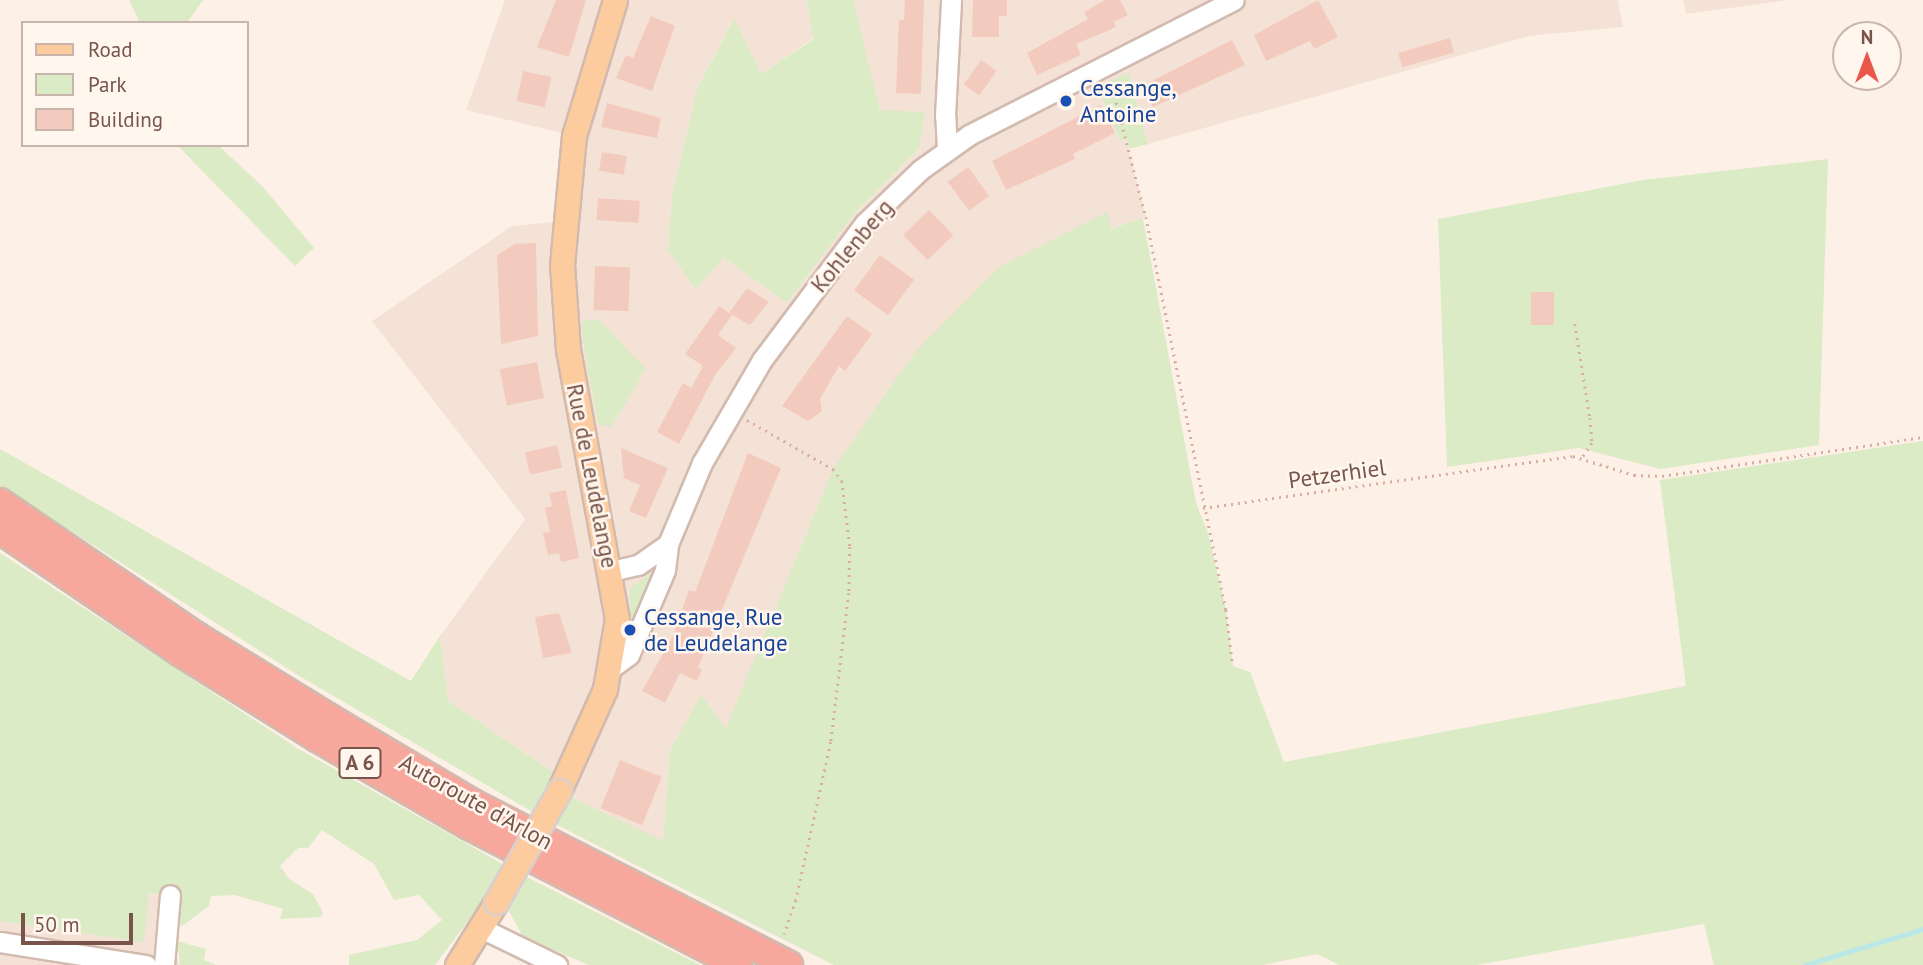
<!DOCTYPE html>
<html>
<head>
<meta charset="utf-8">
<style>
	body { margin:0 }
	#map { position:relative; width:1923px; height:965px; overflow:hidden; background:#fdf1e7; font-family:"PT Sans",sans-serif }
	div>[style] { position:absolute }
	.residential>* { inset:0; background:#f5e2d6 }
	.green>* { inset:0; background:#daebc5 }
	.stream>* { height:4.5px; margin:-2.25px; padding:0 2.25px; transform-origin:2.25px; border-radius:2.25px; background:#bbe8e7 }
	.building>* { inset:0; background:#f3cbbe; transform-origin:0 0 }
	.path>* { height:2.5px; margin-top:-1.25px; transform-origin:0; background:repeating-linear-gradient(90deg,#d9aea1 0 2px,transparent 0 7px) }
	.roads { filter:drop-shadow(2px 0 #d2baaf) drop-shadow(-2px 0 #d2baaf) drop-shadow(0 2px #d2baaf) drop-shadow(0 -2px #d2baaf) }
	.minor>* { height:19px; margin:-9.5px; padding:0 9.5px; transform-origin:9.5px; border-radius:9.5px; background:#fff }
	.major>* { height:23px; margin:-11.5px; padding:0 11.5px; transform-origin:11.5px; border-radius:11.5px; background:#fccc9f }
	.highway>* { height:26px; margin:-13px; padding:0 13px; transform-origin:13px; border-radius:13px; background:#f8a79d }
	.bridges { filter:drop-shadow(2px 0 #d9cfcc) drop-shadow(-2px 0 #d9cfcc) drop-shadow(0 2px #d9cfcc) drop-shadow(0 -2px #d9cfcc) }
	.major-bridge>* { height:23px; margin:-11.5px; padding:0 11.5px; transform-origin:11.5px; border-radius:11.5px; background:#fccc9f }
	.dots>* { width:19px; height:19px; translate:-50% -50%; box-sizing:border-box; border:4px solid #fff6ee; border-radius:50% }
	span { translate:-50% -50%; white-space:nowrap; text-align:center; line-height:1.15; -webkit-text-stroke:5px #fff6ee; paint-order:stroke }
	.shield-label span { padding:2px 5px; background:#fff6ee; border:2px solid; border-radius:5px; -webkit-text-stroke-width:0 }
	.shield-label { font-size:21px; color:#78544a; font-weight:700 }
	.transit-label { font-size:23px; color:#164399 }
	.left { translate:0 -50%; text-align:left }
	.street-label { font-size:23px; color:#78544a }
	.legend { position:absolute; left:21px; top:21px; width:228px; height:126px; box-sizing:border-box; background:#fff6ee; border:2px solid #c9b5ac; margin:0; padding:9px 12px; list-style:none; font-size:21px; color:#78544a }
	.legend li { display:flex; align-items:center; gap:14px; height:35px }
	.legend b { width:35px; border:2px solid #c9b5ac }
	.north { position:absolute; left:1832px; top:21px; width:70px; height:70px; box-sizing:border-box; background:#fff6ee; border:2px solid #c9b5ac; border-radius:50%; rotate:0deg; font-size:19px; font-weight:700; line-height:28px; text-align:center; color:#78544a }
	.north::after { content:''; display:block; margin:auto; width:24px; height:32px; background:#e9564a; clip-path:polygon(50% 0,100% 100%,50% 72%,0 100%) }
	.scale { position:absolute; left:21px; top:913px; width:112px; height:32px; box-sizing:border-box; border:4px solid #78544a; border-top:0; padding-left:9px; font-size:21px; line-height:24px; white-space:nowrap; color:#78544a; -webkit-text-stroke:5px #fff6ee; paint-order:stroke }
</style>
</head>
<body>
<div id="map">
	<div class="residential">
		<div style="clip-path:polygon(evenodd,505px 0,806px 0,814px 38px,761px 74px,733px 19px,697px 89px,672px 197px,668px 249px,695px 289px,724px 258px,787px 303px,855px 213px,919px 149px,880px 110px,853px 0,1618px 0,1623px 27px,1529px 36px,1148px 144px,1128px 73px,1098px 89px,1120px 141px,1126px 139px,1146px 217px,1110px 229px,1106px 212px,833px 469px,726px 729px,701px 696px,670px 750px,663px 842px,548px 786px,553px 772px,448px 701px,440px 636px,525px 519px,372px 321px,512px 226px,564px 221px,574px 136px,466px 110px,505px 0,597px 319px,598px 424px,581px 322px,597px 319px)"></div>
		<div style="clip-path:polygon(1683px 0,1789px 0,1686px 14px)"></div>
		<div style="clip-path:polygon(148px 893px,178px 896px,176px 957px,180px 965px,0 965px,0 921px,144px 941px)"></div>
	</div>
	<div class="green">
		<div style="clip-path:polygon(129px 0,203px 0,187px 23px,140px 23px)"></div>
		<div style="clip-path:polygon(806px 0,853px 0,880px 110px,925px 112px,919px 149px,855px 213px,787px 303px,724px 258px,695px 289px,668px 250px,672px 197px,697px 89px,734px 18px,761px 74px,814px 39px)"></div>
		<div style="clip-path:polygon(1128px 72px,1148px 144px,1129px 149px,1126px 139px,1120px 141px,1098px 89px)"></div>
		<div style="clip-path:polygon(177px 145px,218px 145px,262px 186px,314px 248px,295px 266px)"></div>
		<div style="clip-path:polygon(1828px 159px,1819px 445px,1660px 469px,1579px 448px,1447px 467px,1438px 219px,1643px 180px)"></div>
		<div style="clip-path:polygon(1107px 212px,1111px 229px,1143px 218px,1196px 503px,1208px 533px,1226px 610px,1233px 666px,1250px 672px,1284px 762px,1686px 686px,1660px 480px,1923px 441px,1923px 965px,1714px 965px,1704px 924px,1477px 965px,1339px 965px,1317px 954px,1263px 965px,834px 965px,543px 818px,301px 677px,0 486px,0 449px,411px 681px,440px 636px,448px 701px,553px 772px,548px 786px,663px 841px,670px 750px,701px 695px,726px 728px,833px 469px,916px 351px,999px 267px)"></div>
		<div style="clip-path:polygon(598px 319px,646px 369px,611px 427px,598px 424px,584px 348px,581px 321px)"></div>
		<div style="clip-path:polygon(0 553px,297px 748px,515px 871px,700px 965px,589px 965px,523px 937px,508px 909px,486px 897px,435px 965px,349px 965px,349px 955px,417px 940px,442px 920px,419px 895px,394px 900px,374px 864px,322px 830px,308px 848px,298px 848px,280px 866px,289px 879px,313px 894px,323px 913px,320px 917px,280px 919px,283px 909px,235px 895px,211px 896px,209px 906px,182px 926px,176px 922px,178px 896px,149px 893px,144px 942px,0 921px)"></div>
		<div style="clip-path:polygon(656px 569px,632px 625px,630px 624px,630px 588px)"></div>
		<div style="clip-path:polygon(177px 941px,206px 949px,204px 960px,216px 965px,180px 965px)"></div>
	</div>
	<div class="stream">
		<div style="left:1805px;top:965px;width:123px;rotate:-17deg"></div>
	</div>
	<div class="building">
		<div style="clip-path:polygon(556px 0,586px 0,569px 57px,537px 47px)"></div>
		<div style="clip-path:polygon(905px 0,924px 0,921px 94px,896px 93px,899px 20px,904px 20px)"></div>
		<div style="clip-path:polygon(973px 0,1007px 0,1007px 16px,999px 16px,999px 37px,972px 37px)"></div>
		<div style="clip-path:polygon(1105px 0,1120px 0,1128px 15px,1114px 22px,1116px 27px,1076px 44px,1081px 55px,1037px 75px,1027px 53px,1088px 19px,1084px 12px)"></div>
		<div style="clip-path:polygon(1318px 0,1338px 37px,1314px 49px,1310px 41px,1266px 61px,1254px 35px)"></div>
		<div style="clip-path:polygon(651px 16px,675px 26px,652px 91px,616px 78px,626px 55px,633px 58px)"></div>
		<div style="left:1450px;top:38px;width:15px;height:54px;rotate:74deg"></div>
		<div style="clip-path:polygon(1232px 40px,1245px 65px,1153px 107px,1142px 86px)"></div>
		<div style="left:981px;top:60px;width:19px;height:30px;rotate:35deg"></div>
		<div style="left:523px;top:71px;width:29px;height:31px;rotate:12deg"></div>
		<div style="clip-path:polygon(607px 103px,661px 118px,657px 138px,601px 127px)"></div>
		<div style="clip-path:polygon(1101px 105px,1115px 133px,1073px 154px,1075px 159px,1006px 190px,992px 161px)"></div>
		<div style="left:602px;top:152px;width:25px;height:19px;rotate:9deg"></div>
		<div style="left:968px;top:167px;width:36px;height:25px;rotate:54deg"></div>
		<div style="left:598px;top:198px;width:42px;height:22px;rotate:4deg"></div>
		<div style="left:929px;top:210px;width:35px;height:36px;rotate:46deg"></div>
		<div style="clip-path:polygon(536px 243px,538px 336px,501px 344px,497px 255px,515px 244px)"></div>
		<div style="left:880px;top:255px;width:42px;height:44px;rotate:36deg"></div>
		<div style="left:595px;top:266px;width:35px;height:44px;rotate:2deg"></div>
		<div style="clip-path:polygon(747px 288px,769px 302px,750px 325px,729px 313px)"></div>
		<div style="left:1531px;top:292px;width:23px;height:33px"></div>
		<div style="clip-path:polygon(719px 306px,732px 315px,718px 335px,736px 348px,715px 375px,679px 444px,657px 432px,683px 383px,691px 388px,703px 366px,685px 354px)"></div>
		<div style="clip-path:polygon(847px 316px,872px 334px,845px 371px,839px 366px,820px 399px,822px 411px,808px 421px,782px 406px)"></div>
		<div style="left:537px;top:362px;width:37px;height:38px;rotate:79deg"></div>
		<div style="left:557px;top:445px;width:23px;height:33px;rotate:77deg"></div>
		<div style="clip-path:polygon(621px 448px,668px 468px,646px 518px,629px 511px,640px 485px,624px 478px)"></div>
		<div style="clip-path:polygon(748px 453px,781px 468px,698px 667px,702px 670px,697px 681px,680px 673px,665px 703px,642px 691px,673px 636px,689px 590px,695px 592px)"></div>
		<div style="clip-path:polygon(566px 490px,579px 558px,561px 562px,559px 553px,548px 555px,543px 533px,550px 532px,545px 508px,552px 506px,549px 493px)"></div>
		<div style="clip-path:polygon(559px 613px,572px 653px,543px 658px,535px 617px)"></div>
		<div style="left:620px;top:760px;width:45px;height:52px;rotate:22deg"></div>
	</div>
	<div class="path">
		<div style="left:1111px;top:82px;width:139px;rotate:75.5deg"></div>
		<div style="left:1146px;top:217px;width:401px;rotate:78.5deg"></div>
		<div style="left:1226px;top:610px;width:56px;rotate:82.9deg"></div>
		<div style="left:1575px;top:324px;width:95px;rotate:80.9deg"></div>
		<div style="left:1590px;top:418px;width:25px;rotate:85deg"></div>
		<div style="left:1592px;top:443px;width:17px;rotate:123deg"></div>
		<div style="left:747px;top:420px;width:99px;rotate:29.7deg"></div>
		<div style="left:833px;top:469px;width:15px;rotate:53deg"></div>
		<div style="left:842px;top:481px;width:66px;rotate:83.1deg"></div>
		<div style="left:850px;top:547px;width:46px;rotate:91.2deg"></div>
		<div style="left:849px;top:593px;width:150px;rotate:96.9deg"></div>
		<div style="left:831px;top:742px;width:162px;rotate:102.5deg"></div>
		<div style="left:796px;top:900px;width:36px;rotate:109deg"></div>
		<div style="left:1203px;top:508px;width:374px;rotate:-8deg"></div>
		<div style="left:1573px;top:456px;width:64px;rotate:17.3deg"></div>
		<div style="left:1634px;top:475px;width:28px;rotate:2deg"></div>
		<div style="left:1662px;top:476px;width:264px;rotate:-8.5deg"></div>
	</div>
	<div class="roads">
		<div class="minor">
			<div style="left:947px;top:149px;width:33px;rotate:-93deg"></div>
			<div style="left:945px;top:116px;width:116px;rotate:-87deg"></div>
			<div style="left:611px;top:571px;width:28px;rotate:-13deg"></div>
			<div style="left:638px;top:565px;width:37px;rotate:-35deg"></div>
			<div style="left:668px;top:544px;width:88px;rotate:-67.2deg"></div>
			<div style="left:702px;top:463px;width:119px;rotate:-59.8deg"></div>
			<div style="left:762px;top:360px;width:171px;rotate:-53.1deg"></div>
			<div style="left:865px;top:223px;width:76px;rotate:-43.9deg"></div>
			<div style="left:920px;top:170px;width:60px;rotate:-35.5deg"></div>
			<div style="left:969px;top:135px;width:297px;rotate:-27deg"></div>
			<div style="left:611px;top:668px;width:22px;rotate:-36deg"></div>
			<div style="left:629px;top:655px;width:92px;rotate:-67deg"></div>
			<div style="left:665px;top:570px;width:26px;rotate:-83deg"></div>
			<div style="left:481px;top:928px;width:85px;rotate:26deg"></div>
			<div style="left:0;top:942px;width:148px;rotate:9deg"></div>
			<div style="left:164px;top:965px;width:70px;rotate:-85.1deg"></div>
		</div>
		<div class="major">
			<div style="left:559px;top:791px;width:112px;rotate:-65.7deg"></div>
			<div style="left:605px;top:689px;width:71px;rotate:-80.3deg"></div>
			<div style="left:617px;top:619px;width:273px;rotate:-100.3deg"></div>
			<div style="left:568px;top:350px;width:85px;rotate:-94deg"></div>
			<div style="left:562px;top:265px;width:130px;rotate:-84.7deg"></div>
			<div style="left:574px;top:136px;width:142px;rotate:-73.2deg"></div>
			<div style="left:457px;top:965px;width:74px;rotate:-58.2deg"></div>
		</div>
		<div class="highway">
			<div style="left:0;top:502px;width:240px;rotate:34.3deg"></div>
			<div style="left:198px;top:637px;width:155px;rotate:31.5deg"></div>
			<div style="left:330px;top:718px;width:166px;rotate:30.7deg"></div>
			<div style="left:473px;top:803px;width:355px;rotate:27.1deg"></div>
			<div style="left:0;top:530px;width:219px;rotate:34.2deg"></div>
			<div style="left:181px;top:653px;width:160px;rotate:32deg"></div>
			<div style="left:317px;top:738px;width:176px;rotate:30.1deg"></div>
			<div style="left:469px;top:826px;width:303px;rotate:27.3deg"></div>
		</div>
	</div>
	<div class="bridges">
		<div class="major-bridge">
			<div style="left:496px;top:902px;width:128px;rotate:-60.4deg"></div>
		</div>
	</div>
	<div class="dots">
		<div style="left:1066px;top:101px;background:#1a4fb4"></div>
		<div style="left:630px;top:630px;background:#1a4fb4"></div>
	</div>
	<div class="shield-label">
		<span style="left:360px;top:763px">A 6</span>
	</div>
	<div class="transit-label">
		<span class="left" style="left:1080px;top:101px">Cessange,<br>Antoine</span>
		<span class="left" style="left:644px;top:630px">Cessange, Rue<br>de Leudelange</span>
	</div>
	<div class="street-label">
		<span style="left:852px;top:246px;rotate:-50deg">Kohlenberg</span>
		<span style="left:1337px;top:474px;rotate:-8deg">Petzerhiel</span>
		<span style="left:592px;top:476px;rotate:79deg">Rue de Leudelange</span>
		<span style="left:476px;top:802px;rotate:29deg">Autoroute d'Arlon</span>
	</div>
	<ul class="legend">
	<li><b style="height:9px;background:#fccc9f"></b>Road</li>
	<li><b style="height:19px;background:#daebc5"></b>Park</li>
	<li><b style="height:19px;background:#f3cbbe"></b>Building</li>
	</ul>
	<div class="north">N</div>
	<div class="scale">50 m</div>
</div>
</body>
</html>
